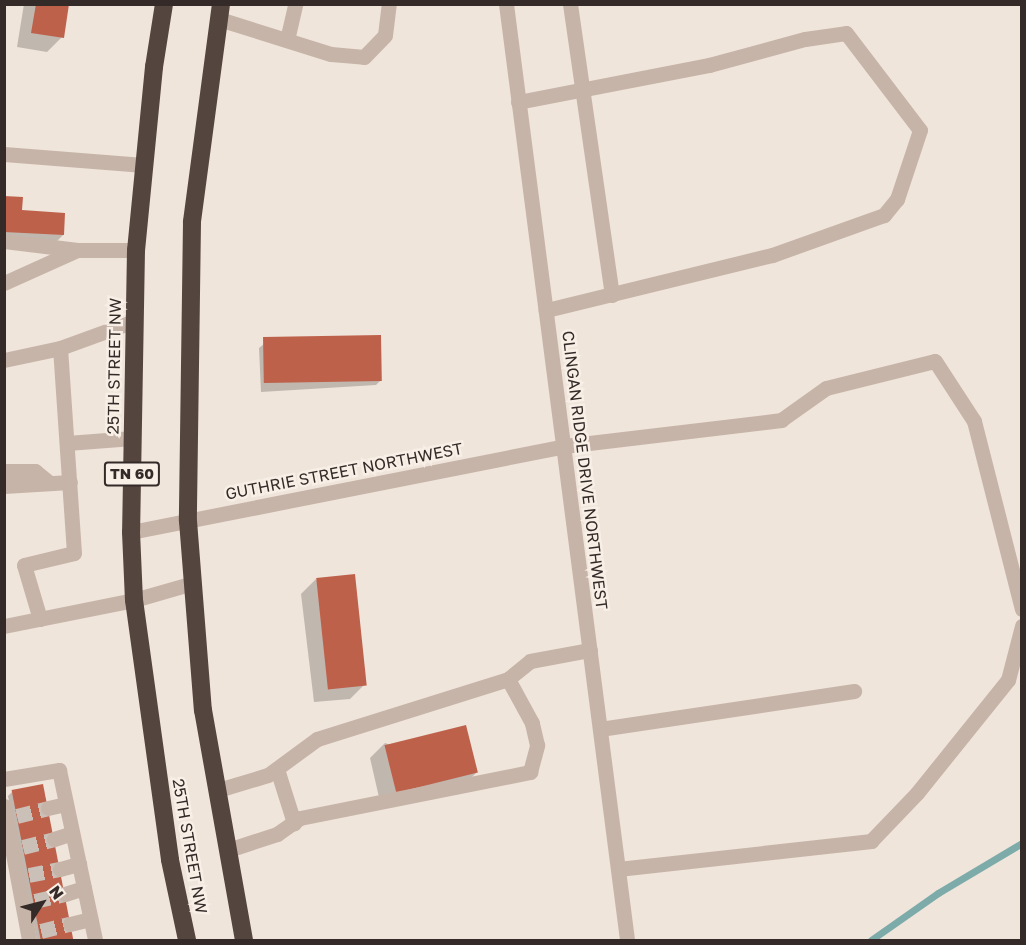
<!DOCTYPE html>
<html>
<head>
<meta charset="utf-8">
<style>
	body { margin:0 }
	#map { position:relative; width:1026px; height:945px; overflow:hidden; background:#f0e5db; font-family:"Golos Text",sans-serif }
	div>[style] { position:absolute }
	.shadow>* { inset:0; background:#0003 }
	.stream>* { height:7px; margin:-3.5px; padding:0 3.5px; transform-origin:3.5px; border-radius:3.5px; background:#7cabaa }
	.building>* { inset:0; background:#be614b; transform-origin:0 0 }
	.minor-tunnel>* { height:15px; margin-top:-7.5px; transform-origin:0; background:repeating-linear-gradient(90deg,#cac0b7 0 15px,transparent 0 23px) }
	.minor>* { height:15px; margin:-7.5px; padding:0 7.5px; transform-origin:7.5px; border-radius:7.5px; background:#c7b4a8 }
	.highway>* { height:18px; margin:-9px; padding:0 9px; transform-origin:9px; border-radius:9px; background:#55453f }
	span { translate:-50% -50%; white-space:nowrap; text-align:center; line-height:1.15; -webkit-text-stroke:5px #f8efe7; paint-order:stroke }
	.shield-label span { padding:2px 4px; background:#f8efe7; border:2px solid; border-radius:4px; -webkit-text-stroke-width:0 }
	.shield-label { font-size:15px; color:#342b28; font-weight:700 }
	.street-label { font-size:16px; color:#342b28 }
	.frame { position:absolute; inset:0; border:6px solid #342b28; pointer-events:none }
	.north { position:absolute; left:12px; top:873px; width:60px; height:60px; -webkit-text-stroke:4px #f8efe7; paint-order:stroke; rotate:54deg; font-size:16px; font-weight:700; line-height:24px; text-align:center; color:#342b28 }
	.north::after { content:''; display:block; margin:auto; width:21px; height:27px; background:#342b28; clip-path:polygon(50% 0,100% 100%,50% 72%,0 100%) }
</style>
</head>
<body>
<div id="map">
	<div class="shadow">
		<div style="clip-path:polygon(24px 4px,68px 4px,62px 37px,47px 52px,17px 47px)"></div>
		<div style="clip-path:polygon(4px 197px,21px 212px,63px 235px,48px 250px,4px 247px)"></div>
		<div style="clip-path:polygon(264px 344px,381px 380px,376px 385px,261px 392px,259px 348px)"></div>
		<div style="clip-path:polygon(316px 579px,365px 684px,350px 699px,314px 702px,301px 594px)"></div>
		<div style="clip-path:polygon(385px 743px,476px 773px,461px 788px,381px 806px,370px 758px)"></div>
		<div style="clip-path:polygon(42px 786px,72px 940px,37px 940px,8px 796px,13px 791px)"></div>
	</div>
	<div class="stream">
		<div style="left:871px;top:940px;width:82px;rotate:-35deg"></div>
		<div style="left:938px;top:893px;width:98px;rotate:-30.8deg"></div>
	</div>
	<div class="building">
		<div style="clip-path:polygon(36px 4px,69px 4px,64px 38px,31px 33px)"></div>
		<div style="clip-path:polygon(4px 196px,23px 197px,22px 210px,65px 213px,64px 235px,4px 232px)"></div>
		<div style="left:381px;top:335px;width:46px;height:118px;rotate:89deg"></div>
		<div style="left:355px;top:574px;width:112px;height:39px;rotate:84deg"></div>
		<div style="left:466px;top:725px;width:49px;height:84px;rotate:76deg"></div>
		<div style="left:43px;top:784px;width:159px;height:32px;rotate:79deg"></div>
	</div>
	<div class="minor-tunnel">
		<div style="left:17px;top:816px;width:32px;rotate:-14deg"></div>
		<div style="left:23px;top:847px;width:32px;rotate:-14deg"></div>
		<div style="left:29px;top:875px;width:32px;rotate:-11deg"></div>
		<div style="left:35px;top:901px;width:31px;rotate:-13deg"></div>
		<div style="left:41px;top:931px;width:30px;rotate:-14deg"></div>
	</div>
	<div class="minor">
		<div style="left:506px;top:4px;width:944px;rotate:82.63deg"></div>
		<div style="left:570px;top:4px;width:294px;rotate:81.8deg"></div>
		<div style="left:219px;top:19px;width:117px;rotate:17.4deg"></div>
		<div style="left:331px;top:54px;width:33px;rotate:5deg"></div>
		<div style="left:364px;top:57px;width:30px;rotate:-46deg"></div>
		<div style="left:385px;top:35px;width:31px;rotate:-83deg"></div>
		<div style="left:287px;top:40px;width:37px;rotate:-77deg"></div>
		<div style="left:518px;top:102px;width:195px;rotate:-11deg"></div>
		<div style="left:709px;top:65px;width:99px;rotate:-15.2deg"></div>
		<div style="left:805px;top:39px;width:41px;rotate:-8.3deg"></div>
		<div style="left:846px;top:33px;width:122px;rotate:52.7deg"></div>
		<div style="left:920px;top:130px;width:73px;rotate:108.4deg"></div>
		<div style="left:897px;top:199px;width:21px;rotate:129deg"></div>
		<div style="left:884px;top:215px;width:119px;rotate:160.3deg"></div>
		<div style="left:772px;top:255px;width:233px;rotate:166.3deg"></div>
		<div style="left:4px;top:154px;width:140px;rotate:4.5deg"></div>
		<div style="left:4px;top:241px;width:74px;rotate:7deg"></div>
		<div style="left:4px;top:283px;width:80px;rotate:-24.3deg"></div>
		<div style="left:77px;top:250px;width:59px"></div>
		<div style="left:4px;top:360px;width:57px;rotate:-12.1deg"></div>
		<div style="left:60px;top:348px;width:79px;rotate:-20deg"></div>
		<div style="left:67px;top:443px;width:66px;rotate:-4.3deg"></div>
		<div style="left:4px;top:471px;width:31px"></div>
		<div style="left:35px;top:471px;width:19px;rotate:39deg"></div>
		<div style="left:4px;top:486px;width:66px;rotate:-3.5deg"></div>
		<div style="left:131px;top:532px;width:441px;rotate:-11.2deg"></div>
		<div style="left:564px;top:446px;width:219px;rotate:-6.8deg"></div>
		<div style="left:781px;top:420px;width:55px;rotate:-35.4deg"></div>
		<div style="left:826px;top:388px;width:112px;rotate:-13.9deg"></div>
		<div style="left:935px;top:361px;width:72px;rotate:57deg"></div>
		<div style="left:974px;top:421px;width:194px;rotate:75.7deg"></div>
		<div style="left:40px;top:619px;width:56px;rotate:-106.5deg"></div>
		<div style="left:24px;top:565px;width:51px;rotate:-13.5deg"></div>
		<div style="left:74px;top:553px;width:205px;rotate:-93.9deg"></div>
		<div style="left:4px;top:626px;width:133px;rotate:-11.3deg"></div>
		<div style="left:134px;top:600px;width:61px;rotate:-16.1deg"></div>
		<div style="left:600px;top:729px;width:257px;rotate:-8.5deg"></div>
		<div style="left:277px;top:769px;width:57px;rotate:72.5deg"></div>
		<div style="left:4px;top:779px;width:56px;rotate:-9.3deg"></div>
		<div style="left:59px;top:770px;width:174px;rotate:78deg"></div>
		<div style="left:218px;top:790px;width:52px;rotate:-16.7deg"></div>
		<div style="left:268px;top:775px;width:61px;rotate:-36.3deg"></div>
		<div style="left:317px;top:739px;width:200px;rotate:-17.4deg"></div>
		<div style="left:508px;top:679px;width:28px;rotate:-39deg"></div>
		<div style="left:530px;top:661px;width:61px;rotate:-10.4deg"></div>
		<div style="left:4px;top:806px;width:136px;rotate:79.4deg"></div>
		<div style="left:48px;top:808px;width:18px;rotate:-13deg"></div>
		<div style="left:54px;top:839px;width:19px;rotate:-18deg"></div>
		<div style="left:228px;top:850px;width:52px;rotate:-18.1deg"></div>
		<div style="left:277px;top:834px;width:28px;rotate:-35deg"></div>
		<div style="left:300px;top:818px;width:235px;rotate:-11.3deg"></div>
		<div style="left:530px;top:772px;width:28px;rotate:-75deg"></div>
		<div style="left:537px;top:745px;width:23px;rotate:-103deg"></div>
		<div style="left:532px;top:723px;width:50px;rotate:-118.6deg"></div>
		<div style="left:60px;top:869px;width:20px;rotate:-15deg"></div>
		<div style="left:618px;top:869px;width:255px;rotate:-6.3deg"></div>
		<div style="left:871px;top:841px;width:66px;rotate:-46.2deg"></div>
		<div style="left:917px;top:793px;width:145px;rotate:-51.2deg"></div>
		<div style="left:1008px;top:680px;width:56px;rotate:-75.5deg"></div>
		<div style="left:65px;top:894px;width:20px;rotate:-18deg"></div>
		<div style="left:70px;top:924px;width:21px;rotate:-14deg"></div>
	</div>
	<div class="highway">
		<div style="left:164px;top:4px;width:64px;rotate:99deg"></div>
		<div style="left:154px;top:67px;width:184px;rotate:95.6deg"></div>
		<div style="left:136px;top:250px;width:282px;rotate:91deg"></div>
		<div style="left:131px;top:532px;width:68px;rotate:87.5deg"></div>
		<div style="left:134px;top:600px;width:262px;rotate:82.1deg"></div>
		<div style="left:170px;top:860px;width:82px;rotate:78deg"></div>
		<div style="left:221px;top:4px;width:220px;rotate:97.6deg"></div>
		<div style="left:192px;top:222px;width:299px;rotate:90.8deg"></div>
		<div style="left:188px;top:521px;width:190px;rotate:85.5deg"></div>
		<div style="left:203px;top:710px;width:234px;rotate:79.9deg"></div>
	</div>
	<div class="shield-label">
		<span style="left:132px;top:474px">TN 60</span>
	</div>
	<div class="street-label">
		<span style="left:114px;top:366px;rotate:-89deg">25TH STREET NW</span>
		<span style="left:585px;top:470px;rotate:83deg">CLINGAN RIDGE DRIVE NORTHWEST</span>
		<span style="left:344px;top:471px;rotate:-11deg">GUTHRIE STREET NORTHWEST</span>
		<span style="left:190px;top:846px;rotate:80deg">25TH STREET NW</span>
	</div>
	<div class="frame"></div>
	<div class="north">N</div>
</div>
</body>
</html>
